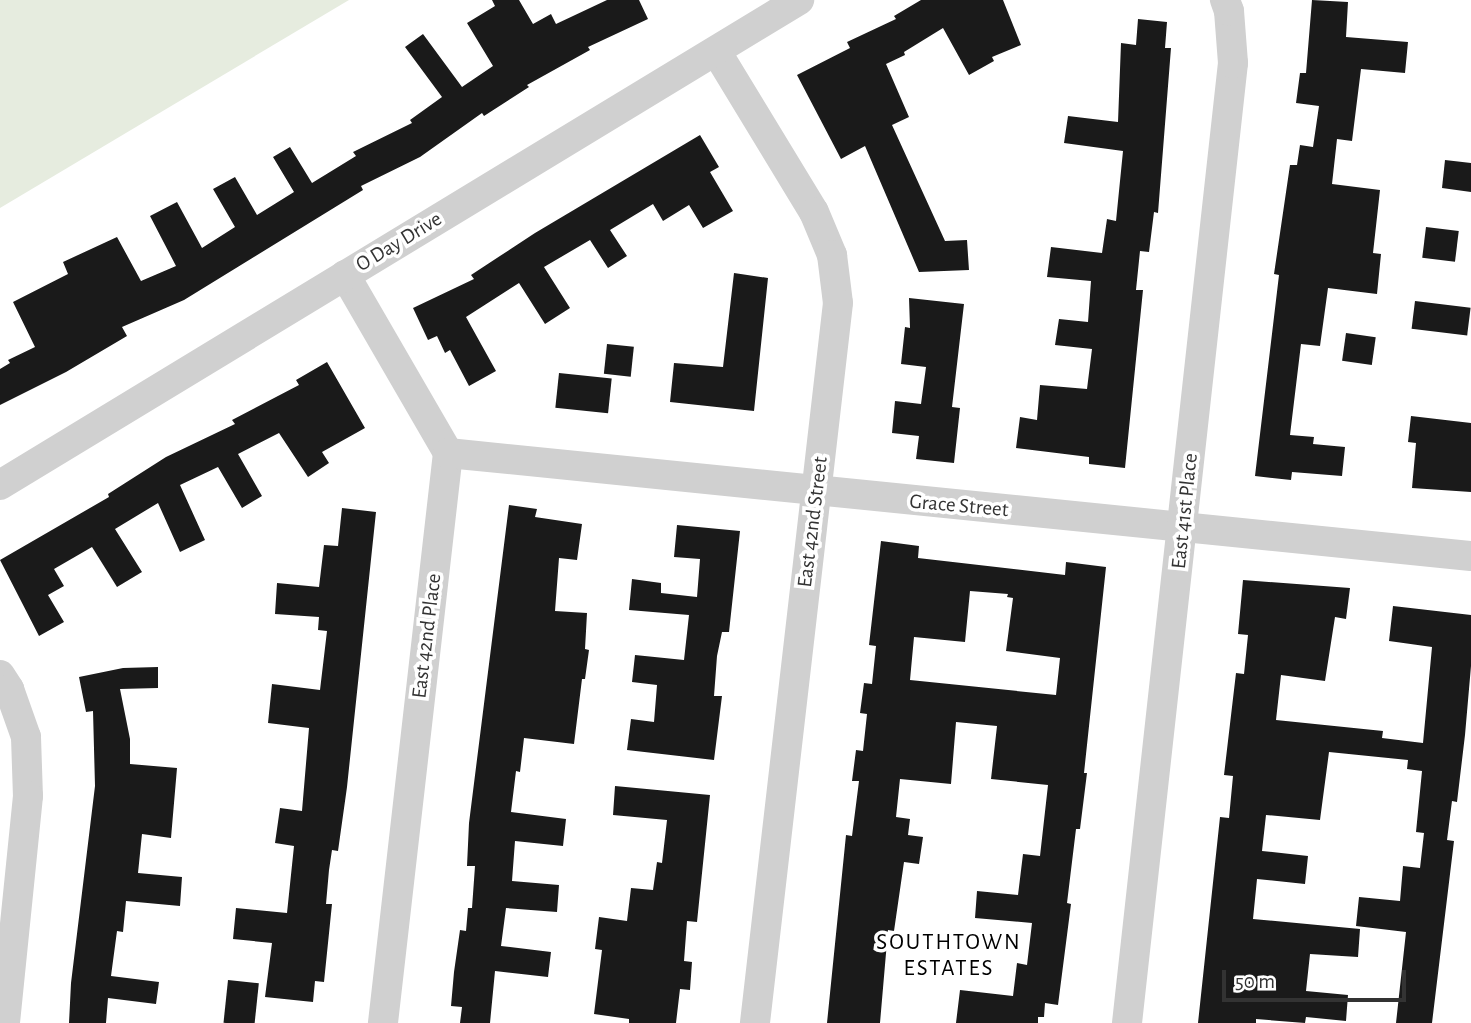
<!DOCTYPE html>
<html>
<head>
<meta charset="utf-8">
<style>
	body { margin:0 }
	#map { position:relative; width:1471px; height:1023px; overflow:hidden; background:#fff; font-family:"Alegreya Sans",sans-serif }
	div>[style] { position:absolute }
	.green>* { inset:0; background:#e6ecdf }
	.building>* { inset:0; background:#1a1a1a; transform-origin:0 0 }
	.minor>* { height:30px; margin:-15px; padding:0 15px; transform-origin:15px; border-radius:15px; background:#d0d0d0 }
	span { translate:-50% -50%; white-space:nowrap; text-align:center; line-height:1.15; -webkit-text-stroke:7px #fff; paint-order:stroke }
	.street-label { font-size:21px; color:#333 }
	.neighbourhood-label { font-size:23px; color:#000; letter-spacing:2px }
	.scale { position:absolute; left:1222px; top:970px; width:184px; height:32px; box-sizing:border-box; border:4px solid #333; border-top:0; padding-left:9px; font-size:21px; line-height:24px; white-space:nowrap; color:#333; -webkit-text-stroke:5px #fff; paint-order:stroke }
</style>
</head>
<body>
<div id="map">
	<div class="green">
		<div style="clip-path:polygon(0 0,349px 0,0 208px)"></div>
	</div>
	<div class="building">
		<div style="clip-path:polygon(492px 0,519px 0,533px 24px,551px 14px,556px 24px,607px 0,639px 0,648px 19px,588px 47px,590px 50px,527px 85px,529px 87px,484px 116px,482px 113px,420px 157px,361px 186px,363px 190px,184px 300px,122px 327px,127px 336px,66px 372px,0 405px,0 369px,10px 363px,8px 360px,35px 347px,13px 302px,68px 274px,63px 262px,117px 237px,141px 281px,176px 266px,150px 216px,177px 202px,202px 248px,235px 227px,213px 189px,235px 177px,257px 215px,294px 192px,273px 157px,290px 147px,312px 183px,356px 156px,353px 152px,412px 123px,410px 120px,442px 97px,405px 47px,423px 34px,462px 87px,493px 66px,467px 23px,495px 6px)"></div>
		<div style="clip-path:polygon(921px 0,1003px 0,1021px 45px,992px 57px,994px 61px,969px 75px,943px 28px,904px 52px,905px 55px,886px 64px,909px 117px,892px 125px,945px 241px,967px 240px,969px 270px,919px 272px,865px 146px,841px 159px,797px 75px,850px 48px,847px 42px,896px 19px,894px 16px)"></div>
		<div style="clip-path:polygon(1312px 0,1348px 2px,1346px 37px,1408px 42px,1405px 73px,1361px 69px,1352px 141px,1337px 139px,1332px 184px,1380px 190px,1373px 253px,1381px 254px,1377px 294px,1328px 288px,1320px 346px,1301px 344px,1290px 435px,1314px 437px,1313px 444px,1345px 447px,1342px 476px,1292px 472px,1291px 480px,1255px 476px,1279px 275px,1274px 274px,1290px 165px,1297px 165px,1300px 145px,1313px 147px,1319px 106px,1296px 103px,1300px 73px,1306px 73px)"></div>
		<div style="clip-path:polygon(1138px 19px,1167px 22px,1165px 48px,1171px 48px,1158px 213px,1154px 212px,1149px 252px,1140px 251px,1136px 290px,1143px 290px,1125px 468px,1089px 464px,1089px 457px,1016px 448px,1020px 417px,1037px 420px,1040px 385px,1087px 389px,1092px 349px,1055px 345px,1059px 319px,1088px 322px,1091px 281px,1047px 277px,1051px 247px,1102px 253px,1107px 219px,1116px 221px,1123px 151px,1064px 143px,1068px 116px,1118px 122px,1121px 43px,1136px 45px)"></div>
		<div style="clip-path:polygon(700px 135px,719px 167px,710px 172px,733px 211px,703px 228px,689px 205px,663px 221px,653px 204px,610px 230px,627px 256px,608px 268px,590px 240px,544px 267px,570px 308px,545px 324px,519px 283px,466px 317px,496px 371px,469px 386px,450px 350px,445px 353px,437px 336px,428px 340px,413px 308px,474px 279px,471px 275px,535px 233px)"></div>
		<div style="clip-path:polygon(1445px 160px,1471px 163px,1471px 192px,1442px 188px)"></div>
		<div style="left:1426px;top:227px;width:33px;height:31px;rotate:7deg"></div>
		<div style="clip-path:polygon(734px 273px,768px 278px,754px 411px,670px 402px,674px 363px,723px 367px)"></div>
		<div style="clip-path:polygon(909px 298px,964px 304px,952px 407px,960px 408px,954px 463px,916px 459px,919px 436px,892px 433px,895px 401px,921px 404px,926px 367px,901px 364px,905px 327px,910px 328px)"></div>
		<div style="left:1415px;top:301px;width:56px;height:28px;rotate:7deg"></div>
		<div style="left:1346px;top:333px;width:30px;height:28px;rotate:8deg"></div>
		<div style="left:607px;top:344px;width:27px;height:30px;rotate:6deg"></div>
		<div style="clip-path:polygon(327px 362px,365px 428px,322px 452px,329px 463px,308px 477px,279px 433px,238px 454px,262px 496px,242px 508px,218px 467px,180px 485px,205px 540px,180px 552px,158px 503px,115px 529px,142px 572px,117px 587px,92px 547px,54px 569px,64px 586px,48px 595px,64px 622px,39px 636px,0 560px,109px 497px,108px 494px,166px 457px,235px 424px,232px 420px,299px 385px,296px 380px)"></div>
		<div style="left:559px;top:373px;width:53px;height:35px;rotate:6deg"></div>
		<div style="clip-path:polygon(1411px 416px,1471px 423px,1471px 492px,1412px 488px,1416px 443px,1408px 442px)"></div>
		<div style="clip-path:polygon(509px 505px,537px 509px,535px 517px,582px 524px,577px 560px,559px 558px,555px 611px,587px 613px,585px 649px,589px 650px,585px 679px,582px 679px,574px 744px,524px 738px,520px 772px,516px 771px,511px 812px,566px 819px,563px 846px,515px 841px,512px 881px,559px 885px,557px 912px,506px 908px,501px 946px,551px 952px,548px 977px,495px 971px,490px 1023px,460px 1023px,462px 1007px,451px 1006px,454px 972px,460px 930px,466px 931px,468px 908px,472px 908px,475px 866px,467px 866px,469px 823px)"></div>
		<div style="clip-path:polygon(342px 508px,376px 512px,347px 787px,338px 851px,332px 850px,329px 870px,326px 904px,332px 904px,324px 982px,315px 981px,313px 1002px,265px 997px,272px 943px,233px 939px,236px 908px,287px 913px,294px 846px,275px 843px,280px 808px,302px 811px,309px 728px,268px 723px,272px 684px,320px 690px,327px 631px,318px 630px,319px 617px,275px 614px,277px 583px,319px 587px,324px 545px,338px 546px)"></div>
		<div style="clip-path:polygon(677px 525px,740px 531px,729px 632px,722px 632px,717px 656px,714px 696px,722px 696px,714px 760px,627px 750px,631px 719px,654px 722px,657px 685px,632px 682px,635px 655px,684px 660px,689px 615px,629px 610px,632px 579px,661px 583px,661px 593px,697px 597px,700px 559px,674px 557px)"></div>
		<div style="clip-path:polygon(evenodd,881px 541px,919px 546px,918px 558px,1065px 575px,1066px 562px,1106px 567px,1084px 773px,1087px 773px,1080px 829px,1076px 829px,1067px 903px,1071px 904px,1058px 1005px,1045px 1003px,1044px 1017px,1038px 1017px,1038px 1023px,956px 1023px,960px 990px,1013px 996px,1017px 963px,1027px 965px,1032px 923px,975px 918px,977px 891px,1018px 895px,1023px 854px,1040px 856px,1048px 785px,991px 779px,997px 726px,956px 722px,951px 784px,900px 779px,896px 817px,910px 819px,908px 835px,923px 837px,919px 864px,904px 862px,894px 931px,888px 930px,880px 1023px,827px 1023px,846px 835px,852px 836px,859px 781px,852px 781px,856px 750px,863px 751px,867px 714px,860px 713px,864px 683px,872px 684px,876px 646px,869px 645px,881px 541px,970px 591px,1008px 594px,1007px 597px,1013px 598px,1006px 651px,1060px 658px,1056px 695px,910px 680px,914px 637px,965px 642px,970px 591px)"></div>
		<div style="clip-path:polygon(1243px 580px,1350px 588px,1346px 619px,1335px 617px,1325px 681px,1281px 675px,1276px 720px,1383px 731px,1382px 738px,1423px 743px,1432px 647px,1389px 641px,1393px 606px,1471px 615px,1471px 666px,1465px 735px,1457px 802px,1452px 801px,1447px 840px,1454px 841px,1432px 1023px,1396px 1023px,1406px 932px,1356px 926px,1359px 897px,1400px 901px,1403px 866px,1420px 868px,1424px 833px,1416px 832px,1422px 771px,1407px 769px,1408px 760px,1329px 752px,1320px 820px,1266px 815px,1262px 851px,1308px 856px,1305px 884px,1257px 879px,1253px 919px,1360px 929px,1358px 957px,1310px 954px,1306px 991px,1348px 995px,1346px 1021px,1306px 1017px,1305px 1023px,1256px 1019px,1256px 1023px,1198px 1023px,1220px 817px,1229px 818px,1233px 776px,1224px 775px,1236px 673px,1244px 674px,1248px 635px,1238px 634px)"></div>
		<div style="clip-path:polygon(158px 667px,158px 688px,120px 689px,130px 739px,130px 764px,177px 768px,171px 838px,142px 834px,138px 873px,182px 877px,180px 906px,126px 901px,123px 932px,117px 931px,111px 976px,159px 982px,156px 1004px,108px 998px,106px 1023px,69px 1023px,71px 983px,95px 786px,93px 711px,86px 712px,79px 677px,123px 668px)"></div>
		<div style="clip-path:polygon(615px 786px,710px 795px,697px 922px,687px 921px,684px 961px,692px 962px,690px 990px,680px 989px,676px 1023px,629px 1023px,629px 1019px,594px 1014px,602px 950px,595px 949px,599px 917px,627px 921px,631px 888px,653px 890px,657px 862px,662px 863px,667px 820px,613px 815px)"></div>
		<div style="left:228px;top:980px;width:31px;height:43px;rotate:6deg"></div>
	</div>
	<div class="minor">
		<div style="left:716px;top:51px;width:188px;rotate:58.7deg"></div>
		<div style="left:814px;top:212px;width:47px;rotate:67.3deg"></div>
		<div style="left:832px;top:255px;width:48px;rotate:82.9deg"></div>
		<div style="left:838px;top:303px;width:725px;rotate:96.58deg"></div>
		<div style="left:345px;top:275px;width:206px;rotate:59.9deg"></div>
		<div style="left:448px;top:453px;width:574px;rotate:96.51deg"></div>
		<div style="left:448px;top:453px;width:1028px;rotate:5.75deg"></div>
		<div style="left:0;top:485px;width:935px;rotate:-31.26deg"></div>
		<div style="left:0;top:675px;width:17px;rotate:57deg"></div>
		<div style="left:9px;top:689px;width:51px;rotate:70.5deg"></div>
		<div style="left:26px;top:737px;width:59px;rotate:88.1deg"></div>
		<div style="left:28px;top:796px;width:228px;rotate:95.8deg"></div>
		<div style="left:1127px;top:1023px;width:966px;rotate:-83.7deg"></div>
		<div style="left:1233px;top:63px;width:52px;rotate:-94.4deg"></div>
		<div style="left:1229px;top:11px;width:12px;rotate:-110deg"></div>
	</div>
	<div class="street-label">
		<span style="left:399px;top:242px;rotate:-31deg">O Day Drive</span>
		<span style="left:959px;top:506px;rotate:5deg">Grace Street</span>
		<span style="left:1185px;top:511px;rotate:-84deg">East 41st Place</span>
		<span style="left:813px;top:522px;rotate:-83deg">East 42nd Street</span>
		<span style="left:427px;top:636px;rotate:-83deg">East 42nd Place</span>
	</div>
	<div class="neighbourhood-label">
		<span style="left:949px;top:956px">SOUTHTOWN<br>ESTATES</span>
	</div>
	<div class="scale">50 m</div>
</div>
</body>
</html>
